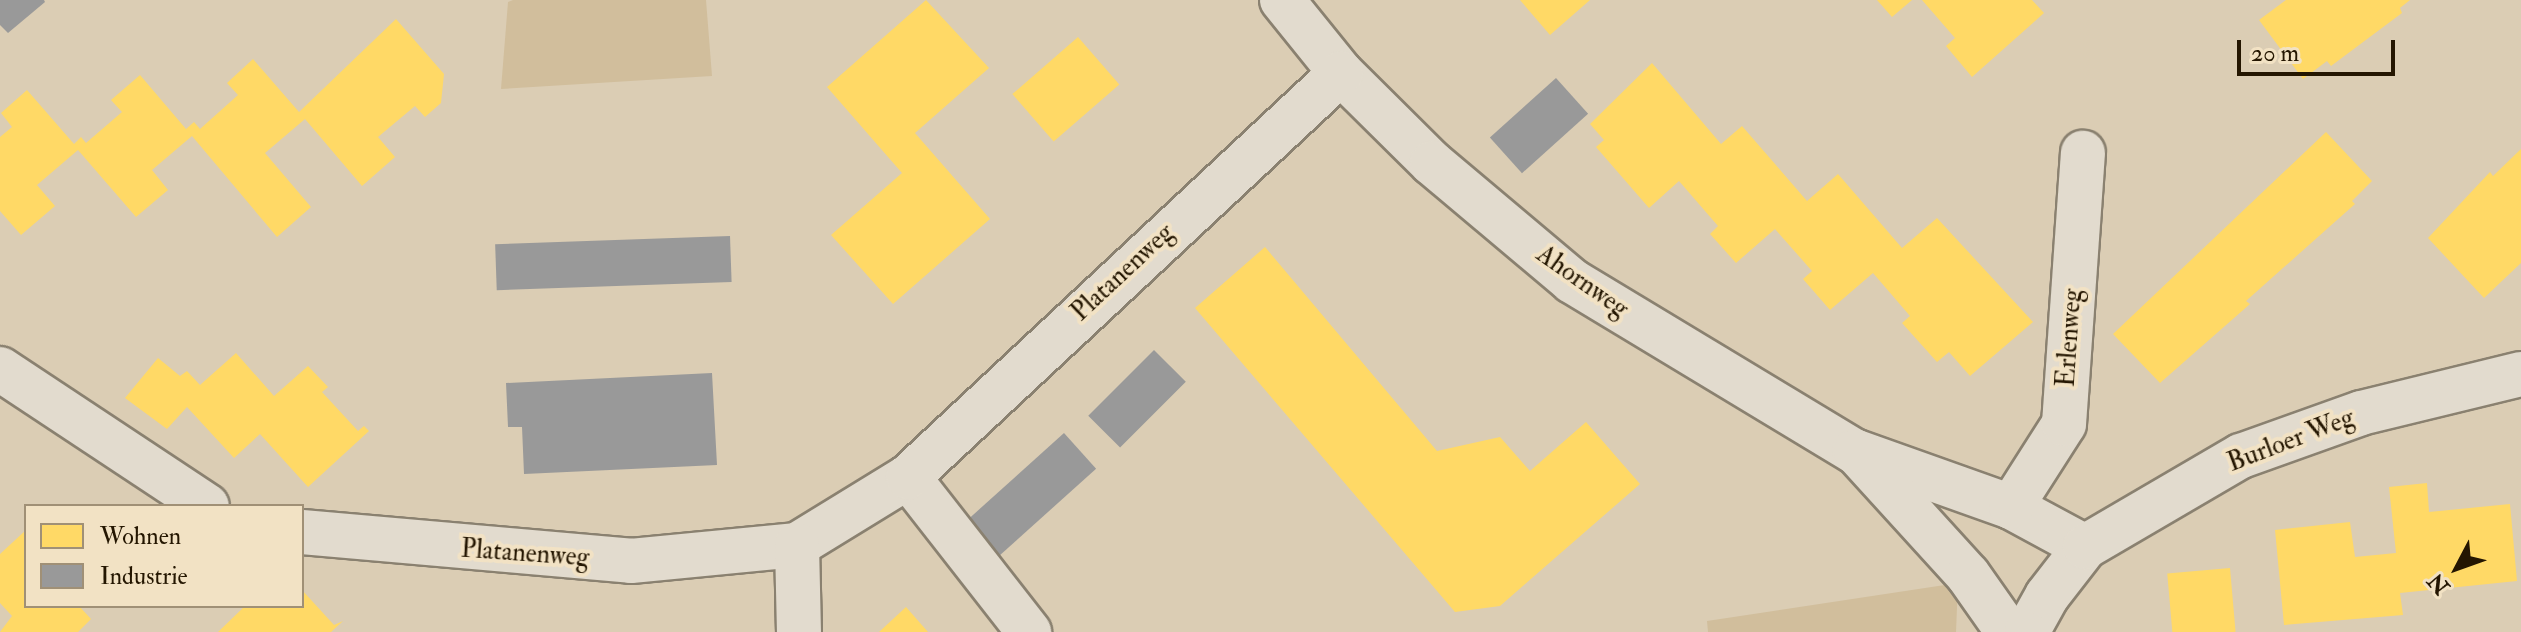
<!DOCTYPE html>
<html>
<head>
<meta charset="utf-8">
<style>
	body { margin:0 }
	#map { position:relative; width:2521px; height:632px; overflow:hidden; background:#dbcdb4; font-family:"IM FELL Double Pica",serif }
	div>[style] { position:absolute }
	.green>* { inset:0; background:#d1be9c }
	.homes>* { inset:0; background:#ffd966; transform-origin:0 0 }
	.industry>* { inset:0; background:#999; transform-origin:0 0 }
	.roads { filter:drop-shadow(2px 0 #8a8170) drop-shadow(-2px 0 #8a8170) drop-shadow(0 2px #8a8170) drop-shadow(0 -2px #8a8170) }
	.minor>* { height:44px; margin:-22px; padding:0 22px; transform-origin:22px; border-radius:22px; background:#e2dbce }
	span { translate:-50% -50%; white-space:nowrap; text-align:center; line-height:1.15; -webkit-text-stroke:8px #f2e2c4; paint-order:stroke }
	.street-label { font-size:26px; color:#241601 }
	.legend { position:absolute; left:24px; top:504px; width:280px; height:104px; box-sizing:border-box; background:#f2e2c4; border:2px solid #a09076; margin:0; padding:10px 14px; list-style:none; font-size:24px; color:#241601 }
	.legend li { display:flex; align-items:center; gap:16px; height:40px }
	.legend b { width:40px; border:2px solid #a09076 }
	.north { position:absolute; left:2417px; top:528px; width:80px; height:80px; -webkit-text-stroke:6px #f2e2c4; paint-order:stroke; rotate:229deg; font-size:22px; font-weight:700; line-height:32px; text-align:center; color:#241601 }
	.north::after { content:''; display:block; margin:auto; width:28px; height:36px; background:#241601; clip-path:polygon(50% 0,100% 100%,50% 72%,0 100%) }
	.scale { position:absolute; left:2237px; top:40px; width:158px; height:36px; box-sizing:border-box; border:4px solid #241601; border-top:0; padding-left:10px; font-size:24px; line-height:28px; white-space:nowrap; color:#241601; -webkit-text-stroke:6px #f2e2c4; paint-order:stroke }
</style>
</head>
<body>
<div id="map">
	<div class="green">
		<div style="clip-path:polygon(513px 0,706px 0,712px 76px,501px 89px,508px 2px)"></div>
		<div style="clip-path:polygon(1958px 583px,1956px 632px,1708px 632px,1707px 621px)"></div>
	</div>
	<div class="homes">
		<div style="clip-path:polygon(926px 0,989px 68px,915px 133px,990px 219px,893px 304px,831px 235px,902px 173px,827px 87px)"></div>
		<div style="clip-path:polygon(1520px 0,1590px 0,1550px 35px)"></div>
		<div style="clip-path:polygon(1877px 0,1912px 0,1892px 17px)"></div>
		<div style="clip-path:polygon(1922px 0,2032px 0,2044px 13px,1972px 77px,1946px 46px,1955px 38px)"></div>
		<div style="clip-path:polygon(2286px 0,2410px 0,2400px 8px,2402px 13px,2331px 66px,2327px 61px,2303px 79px,2259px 20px)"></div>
		<div style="clip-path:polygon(396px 19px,444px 74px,441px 103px,425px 117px,415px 106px,378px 137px,395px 157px,362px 186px,305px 119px,265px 153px,311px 207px,277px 237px,192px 136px,152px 170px,168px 190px,136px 217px,78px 150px,37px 185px,55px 206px,21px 235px,0 211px,0 137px,12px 127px,1px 113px,27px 90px,74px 144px,81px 137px,86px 143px,122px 112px,111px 100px,140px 75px,186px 129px,194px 122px,200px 129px,238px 95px,227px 83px,253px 59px,299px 112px)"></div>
		<div style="left:1078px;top:37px;width:63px;height:87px;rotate:49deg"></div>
		<div style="clip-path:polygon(1652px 63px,1721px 144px,1742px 126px,1807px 201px,1838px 174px,1902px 248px,1937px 218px,2033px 322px,1970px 376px,1949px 352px,1937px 362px,1902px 323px,1910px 316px,1873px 273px,1830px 310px,1803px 279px,1812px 271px,1775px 229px,1736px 263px,1710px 234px,1718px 226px,1679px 181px,1649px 208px,1596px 147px,1604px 140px,1590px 124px)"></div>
		<div style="clip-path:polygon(2326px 132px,2372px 181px,2352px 201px,2355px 204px,2246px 301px,2250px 304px,2160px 383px,2113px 334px)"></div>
		<div style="clip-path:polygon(2521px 149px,2521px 263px,2484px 298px,2428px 238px,2490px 172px,2493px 176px)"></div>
		<div style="clip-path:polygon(1265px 247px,1437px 451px,1500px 437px,1530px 471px,1586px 422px,1640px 484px,1500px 606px,1455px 612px,1195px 308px)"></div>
		<div style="clip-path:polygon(236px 353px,274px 396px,308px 366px,328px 387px,322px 392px,358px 431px,364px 426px,369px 431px,308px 487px,260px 434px,234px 458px,187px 407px,167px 429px,125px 398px,158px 358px,180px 376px,187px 371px,200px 385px)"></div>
		<div style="clip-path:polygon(2427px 483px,2429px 512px,2510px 504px,2517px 581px,2400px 593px,2403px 615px,2284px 625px,2275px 530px,2350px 522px,2355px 557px,2396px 553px,2389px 487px)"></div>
		<div style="clip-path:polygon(26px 530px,26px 606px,79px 606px,91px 619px,78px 632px,0 632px,12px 616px,0 603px,0 554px)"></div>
		<div style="left:2230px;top:568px;width:64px;height:63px;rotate:85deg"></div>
		<div style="clip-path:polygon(302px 590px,334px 625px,343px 621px,331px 632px,218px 632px,245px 606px,302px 606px)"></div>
		<div style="clip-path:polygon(906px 607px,928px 632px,879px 632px)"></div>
	</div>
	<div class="industry">
		<div style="clip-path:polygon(0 0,44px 0,45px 2px,8px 33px,0 25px)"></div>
		<div style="left:1556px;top:78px;width:48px;height:89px;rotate:48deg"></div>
		<div style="left:730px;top:236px;width:46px;height:235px;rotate:88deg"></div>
		<div style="left:1154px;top:350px;width:45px;height:93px;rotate:45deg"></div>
		<div style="clip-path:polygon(712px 373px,717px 465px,524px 474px,522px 427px,508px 427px,506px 383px)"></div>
		<div style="left:1064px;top:433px;width:48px;height:137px;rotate:48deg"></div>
	</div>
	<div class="roads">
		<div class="minor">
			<div style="left:1282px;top:0;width:94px;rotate:51.1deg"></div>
			<div style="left:1341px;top:73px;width:128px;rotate:44.7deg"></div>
			<div style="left:1432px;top:163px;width:183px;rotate:40.1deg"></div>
			<div style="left:1572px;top:281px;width:329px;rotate:31.1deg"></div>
			<div style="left:1854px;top:451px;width:167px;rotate:19.6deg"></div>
			<div style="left:2011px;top:507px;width:84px;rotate:28.4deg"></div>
			<div style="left:0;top:369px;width:248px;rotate:33.5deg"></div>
			<div style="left:1856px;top:452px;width:166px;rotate:47.7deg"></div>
			<div style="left:1968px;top:575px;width:70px;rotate:54.9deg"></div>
			<div style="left:908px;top:477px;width:197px;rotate:52deg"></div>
			<div style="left:2011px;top:507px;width:98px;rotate:-57.4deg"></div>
			<div style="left:2064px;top:424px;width:272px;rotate:-86deg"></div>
			<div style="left:302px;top:532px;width:330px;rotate:5deg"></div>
			<div style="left:631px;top:561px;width:167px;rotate:-5.5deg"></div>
			<div style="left:797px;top:545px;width:130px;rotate:-31.5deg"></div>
			<div style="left:908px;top:477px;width:592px;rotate:-43.02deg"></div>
			<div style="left:797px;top:545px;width:87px;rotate:88.7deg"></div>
			<div style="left:2027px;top:632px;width:41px;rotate:-60.9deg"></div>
			<div style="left:2047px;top:596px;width:62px;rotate:-52.2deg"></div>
			<div style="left:2085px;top:547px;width:181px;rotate:-30.3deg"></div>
			<div style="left:2241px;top:456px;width:127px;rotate:-19.7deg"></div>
			<div style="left:2361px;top:413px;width:165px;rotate:-13.7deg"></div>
		</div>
	</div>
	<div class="street-label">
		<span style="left:1123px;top:273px;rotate:-43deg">Platanenweg</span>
		<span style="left:1582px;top:282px;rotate:35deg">Ahornweg</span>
		<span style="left:2070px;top:338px;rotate:-86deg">Erlenweg</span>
		<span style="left:2291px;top:441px;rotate:-21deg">Burloer Weg</span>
		<span style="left:525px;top:554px;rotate:4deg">Platanenweg</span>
	</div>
	<ul class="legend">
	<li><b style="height:22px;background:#ffd966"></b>Wohnen</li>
	<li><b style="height:22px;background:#999"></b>Industrie</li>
	</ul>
	<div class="north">N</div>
	<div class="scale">20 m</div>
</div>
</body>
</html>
